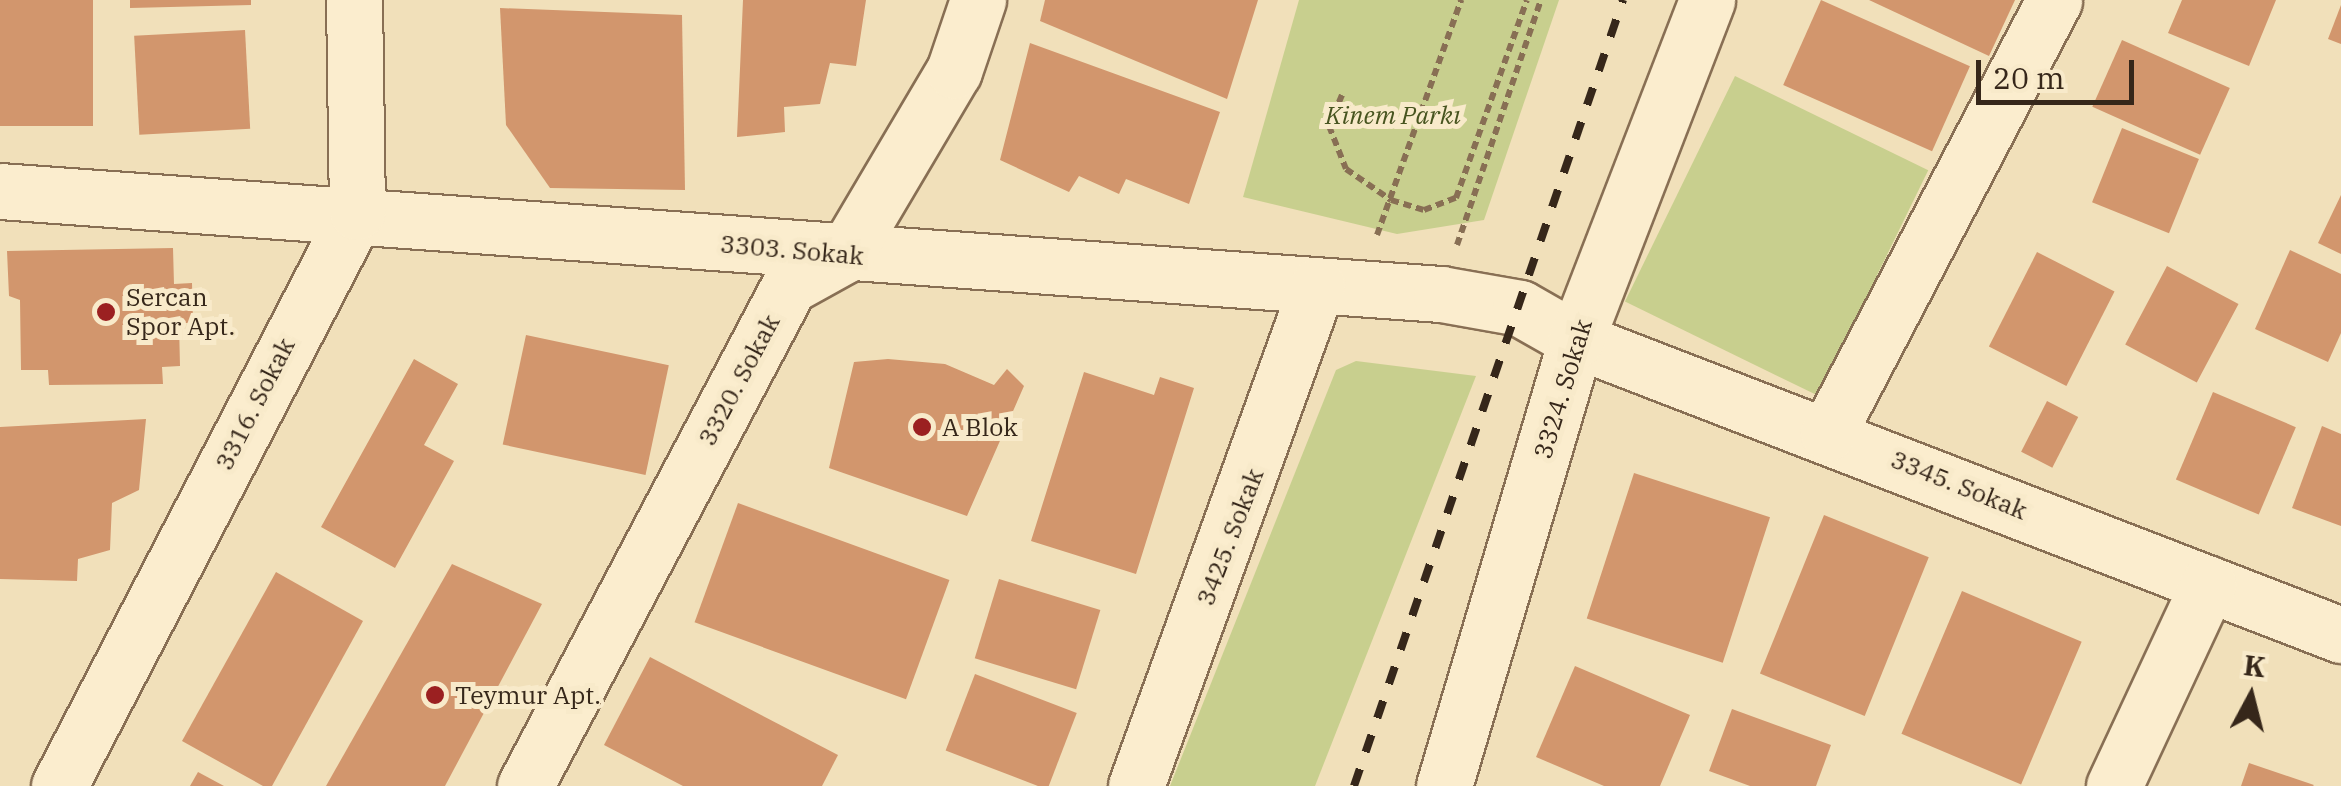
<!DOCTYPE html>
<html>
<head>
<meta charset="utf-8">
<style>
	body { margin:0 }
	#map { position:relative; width:2341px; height:786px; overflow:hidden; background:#f1e0ba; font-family:"IBM Plex Serif",serif }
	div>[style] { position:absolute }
	.green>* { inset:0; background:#c8cf8e; transform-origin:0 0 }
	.building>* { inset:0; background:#d2966d; transform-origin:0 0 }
	.path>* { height:6px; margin-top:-3px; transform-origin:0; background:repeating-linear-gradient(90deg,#886f54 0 8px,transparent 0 13px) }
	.roads { filter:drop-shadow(2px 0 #886f54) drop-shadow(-2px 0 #886f54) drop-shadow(0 2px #886f54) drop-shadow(0 -2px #886f54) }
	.minor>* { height:55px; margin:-27.5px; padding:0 27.5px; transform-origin:27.5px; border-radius:27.5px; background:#fbedce }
	.rail>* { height:8px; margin-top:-4px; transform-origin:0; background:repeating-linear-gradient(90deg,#36271a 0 18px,transparent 0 36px) }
	.dots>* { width:28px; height:28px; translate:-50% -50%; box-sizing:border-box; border:5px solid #f8eaca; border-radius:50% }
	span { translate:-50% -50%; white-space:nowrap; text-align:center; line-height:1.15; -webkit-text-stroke:10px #f8eaca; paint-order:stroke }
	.park-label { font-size:25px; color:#47541f; font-style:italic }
	.street-label { font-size:25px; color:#36271a }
	.poi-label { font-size:25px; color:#36271a }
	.left { translate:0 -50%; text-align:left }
	.north { position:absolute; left:2201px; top:646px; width:100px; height:100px; -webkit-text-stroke:8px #f8eaca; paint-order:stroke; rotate:7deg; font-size:28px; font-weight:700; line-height:40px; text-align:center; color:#36271a }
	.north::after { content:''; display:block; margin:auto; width:35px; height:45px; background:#36271a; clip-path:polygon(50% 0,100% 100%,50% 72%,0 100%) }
	.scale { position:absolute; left:1976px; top:60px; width:158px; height:45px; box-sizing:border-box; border:5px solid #36271a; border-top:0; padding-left:12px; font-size:30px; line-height:35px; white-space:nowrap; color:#36271a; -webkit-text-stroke:8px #f8eaca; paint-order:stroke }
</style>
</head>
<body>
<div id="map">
	<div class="green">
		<div style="clip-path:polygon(1299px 0,1559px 0,1484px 220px,1397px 234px,1243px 197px)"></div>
		<div style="left:1735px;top:76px;width:215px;height:251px;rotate:26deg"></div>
		<div style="clip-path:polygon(1356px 361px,1476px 376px,1315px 786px,1170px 786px,1336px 370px)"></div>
	</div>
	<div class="building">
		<div style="left:0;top:0;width:93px;height:126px"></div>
		<div style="clip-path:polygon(130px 0,251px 0,251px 5px,130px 8px)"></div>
		<div style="clip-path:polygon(743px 0,866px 0,856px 66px,830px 63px,820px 104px,784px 107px,785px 132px,737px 137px)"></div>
		<div style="clip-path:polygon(1045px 0,1258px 0,1227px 99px,1040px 21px)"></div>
		<div style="left:1821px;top:0;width:163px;height:93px;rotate:24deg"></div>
		<div style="clip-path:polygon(1869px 0,2015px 0,1989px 56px)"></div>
		<div style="clip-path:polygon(2182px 0,2276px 0,2249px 66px,2168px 33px)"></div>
		<div style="clip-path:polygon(2341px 5px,2341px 44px,2328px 39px)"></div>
		<div style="clip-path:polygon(500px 8px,682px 15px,685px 190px,550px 188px,506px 125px)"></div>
		<div style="left:245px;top:30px;width:99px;height:111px;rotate:87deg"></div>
		<div style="left:2122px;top:40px;width:118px;height:73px;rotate:24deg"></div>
		<div style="clip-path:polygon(1030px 43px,1220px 112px,1189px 204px,1126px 179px,1119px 194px,1079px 176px,1069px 192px,1000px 160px)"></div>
		<div style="left:2122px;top:128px;width:83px;height:80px;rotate:22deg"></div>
		<div style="clip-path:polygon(2341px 195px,2341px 254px,2318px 243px)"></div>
		<div style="clip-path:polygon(173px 248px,174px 284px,192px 283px,193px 323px,179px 323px,180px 366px,162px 367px,163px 384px,49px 385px,48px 370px,21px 370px,20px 300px,9px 296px,7px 251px)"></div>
		<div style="clip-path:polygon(2290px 250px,2341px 274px,2341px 333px,2328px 362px,2255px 329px)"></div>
		<div style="left:2037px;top:252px;width:87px;height:106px;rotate:27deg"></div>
		<div style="left:2167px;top:266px;width:81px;height:89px;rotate:28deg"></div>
		<div style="left:526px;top:335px;width:146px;height:112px;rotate:12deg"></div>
		<div style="clip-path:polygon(414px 359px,458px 384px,424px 445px,454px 461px,395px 568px,321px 527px)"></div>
		<div style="clip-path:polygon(888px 359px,945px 364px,994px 385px,1007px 369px,1024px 386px,967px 516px,829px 468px,854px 362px)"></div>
		<div style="clip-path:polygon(1084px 372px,1154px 395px,1160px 377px,1194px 388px,1136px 574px,1031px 541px)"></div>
		<div style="left:2213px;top:392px;width:90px;height:95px;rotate:23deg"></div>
		<div style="left:2047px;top:401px;width:35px;height:57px;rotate:27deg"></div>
		<div style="clip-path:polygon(146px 419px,139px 490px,112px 503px,110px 550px,78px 559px,77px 581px,0 579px,0 427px)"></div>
		<div style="clip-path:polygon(2322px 426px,2341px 434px,2341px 526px,2292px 508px)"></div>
		<div style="left:1634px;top:473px;width:143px;height:153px;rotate:18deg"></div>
		<div style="left:738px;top:503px;width:225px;height:127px;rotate:20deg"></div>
		<div style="left:1824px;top:515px;width:113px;height:171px;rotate:22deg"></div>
		<div style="clip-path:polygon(452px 564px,542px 604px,445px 786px,326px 786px)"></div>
		<div style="clip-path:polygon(276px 572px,363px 621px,272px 786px,263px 786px,182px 741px)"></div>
		<div style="left:999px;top:579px;width:106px;height:83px;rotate:17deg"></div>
		<div style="left:1962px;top:591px;width:130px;height:155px;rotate:23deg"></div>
		<div style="clip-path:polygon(650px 657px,838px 755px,822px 786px,683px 786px,604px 745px)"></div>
		<div style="clip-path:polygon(1575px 666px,1690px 715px,1660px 786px,1604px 786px,1536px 757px)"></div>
		<div style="left:975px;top:674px;width:109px;height:82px;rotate:21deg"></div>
		<div style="clip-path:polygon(1732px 709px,1831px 745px,1816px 786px,1750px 786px,1709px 771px)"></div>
		<div style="clip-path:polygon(2249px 763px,2314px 785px,2313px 786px,2241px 786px)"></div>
		<div style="clip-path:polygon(198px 772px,224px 786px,190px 786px)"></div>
	</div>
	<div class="path">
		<div style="left:1342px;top:95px;width:34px;rotate:113deg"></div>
		<div style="left:1329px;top:126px;width:46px;rotate:68.4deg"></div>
		<div style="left:1346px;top:169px;width:55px;rotate:34.6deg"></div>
		<div style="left:1391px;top:200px;width:34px;rotate:17deg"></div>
		<div style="left:1424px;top:210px;width:34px;rotate:-21deg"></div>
		<div style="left:1456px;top:198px;width:210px;rotate:-70.3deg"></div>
		<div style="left:1377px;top:235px;width:250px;rotate:-70.3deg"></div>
		<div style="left:1457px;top:245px;width:259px;rotate:-71.1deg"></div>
	</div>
	<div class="roads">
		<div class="minor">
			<div style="left:0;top:191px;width:1445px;rotate:4.09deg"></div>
			<div style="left:1441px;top:294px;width:80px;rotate:10deg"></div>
			<div style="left:1520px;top:308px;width:64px;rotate:29.7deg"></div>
			<div style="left:1576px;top:340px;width:820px;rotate:21.09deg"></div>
			<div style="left:1828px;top:433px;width:488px;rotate:-62.4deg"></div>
			<div style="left:59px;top:786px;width:647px;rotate:-62.56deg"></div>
			<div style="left:357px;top:212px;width:212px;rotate:-90.8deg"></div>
			<div style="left:525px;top:786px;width:565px;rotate:-62.17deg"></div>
			<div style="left:789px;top:286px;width:64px;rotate:-29deg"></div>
			<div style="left:845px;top:255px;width:214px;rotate:-59.4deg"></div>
			<div style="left:954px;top:71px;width:75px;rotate:-71.3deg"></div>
			<div style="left:1136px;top:786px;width:532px;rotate:-70.1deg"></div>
			<div style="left:1444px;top:786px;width:465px;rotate:-73.5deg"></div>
			<div style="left:1576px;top:340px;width:364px;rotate:-68.9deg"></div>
			<div style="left:2114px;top:786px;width:223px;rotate:-65deg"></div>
		</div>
	</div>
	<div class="rail">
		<div style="left:1354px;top:786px;width:831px;rotate:-71.11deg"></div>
	</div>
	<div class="dots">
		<div style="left:106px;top:312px;background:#9b2021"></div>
		<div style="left:922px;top:427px;background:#9b2021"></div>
		<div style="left:435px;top:695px;background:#9b2021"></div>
	</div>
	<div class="park-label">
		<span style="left:1393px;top:115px">Kinem Parkı</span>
	</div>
	<div class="street-label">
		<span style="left:792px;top:250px;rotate:5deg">3303. Sokak</span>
		<span style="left:739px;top:380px;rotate:-62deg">3320. Sokak</span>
		<span style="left:1563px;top:389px;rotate:-73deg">3324. Sokak</span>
		<span style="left:255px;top:404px;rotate:-63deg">3316. Sokak</span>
		<span style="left:1959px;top:485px;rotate:22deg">3345. Sokak</span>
		<span style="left:1230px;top:537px;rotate:-69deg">3425. Sokak</span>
	</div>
	<div class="poi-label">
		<span class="left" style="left:126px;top:312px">Sercan<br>Spor Apt.</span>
		<span class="left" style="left:942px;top:427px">A Blok</span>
		<span class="left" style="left:455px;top:695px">Teymur Apt.</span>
	</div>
	<div class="north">K</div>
	<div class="scale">20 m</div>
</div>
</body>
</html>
